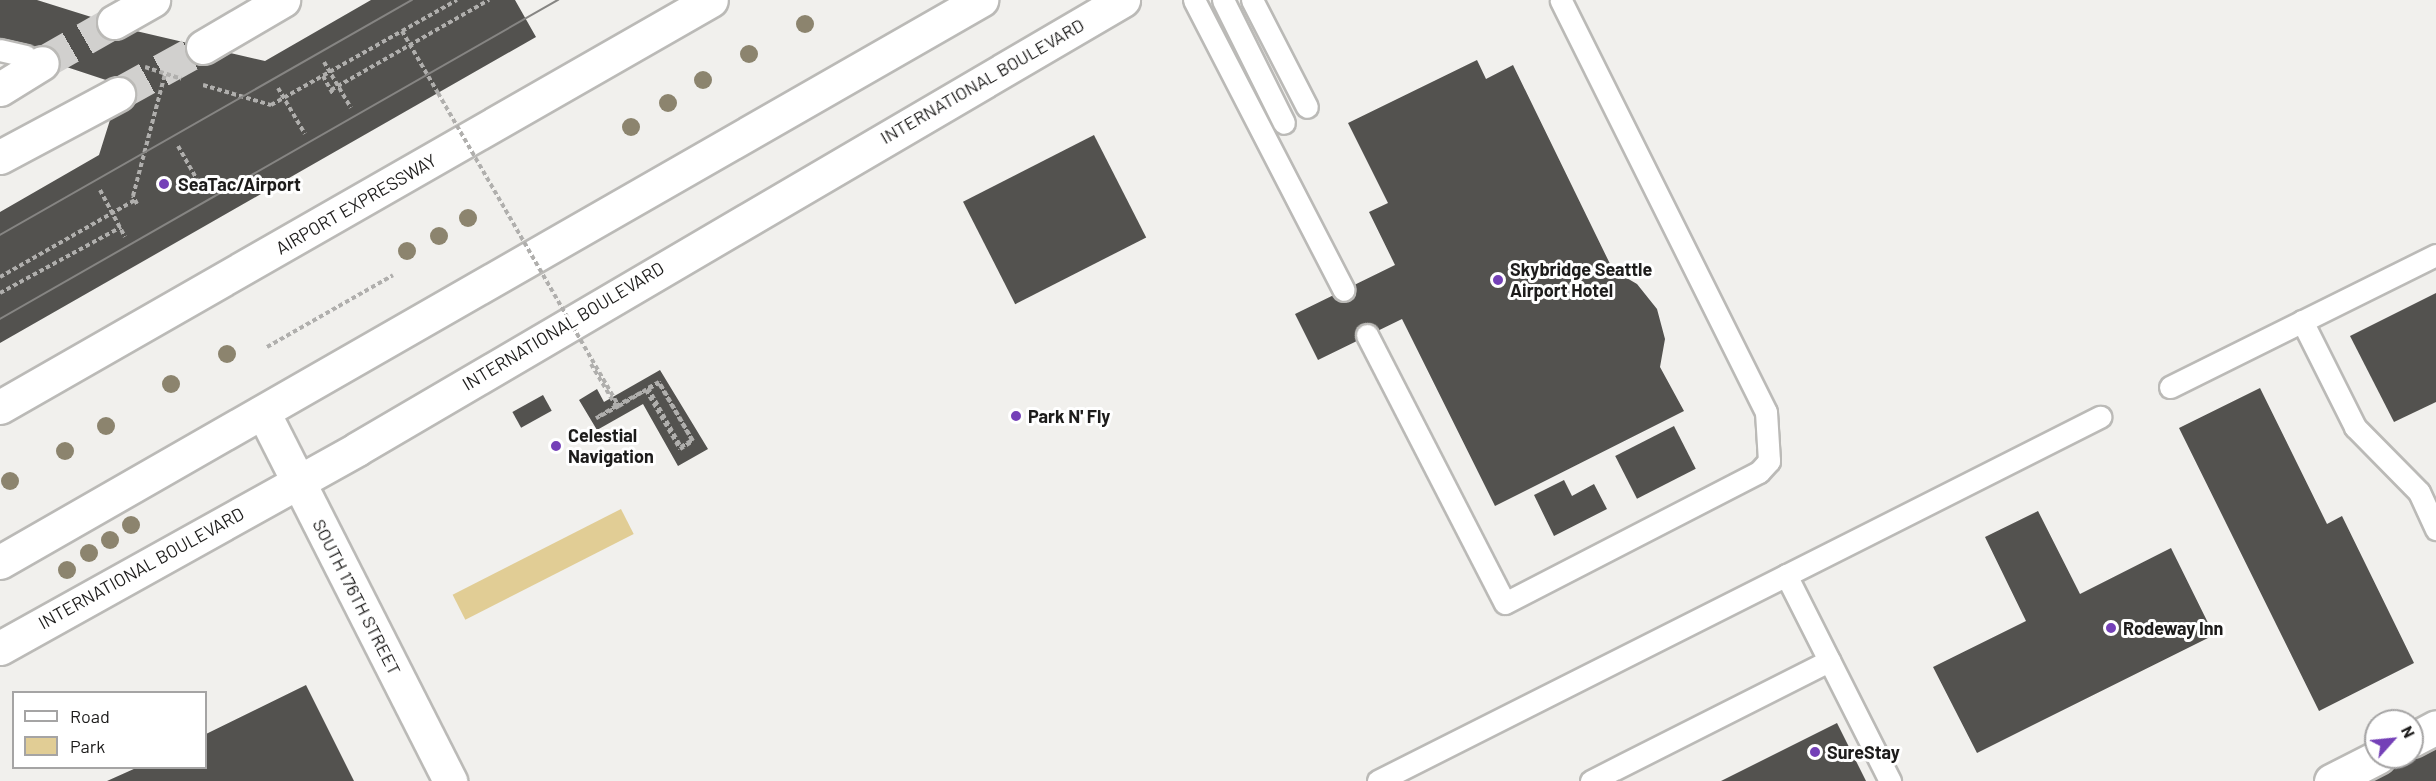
<!DOCTYPE html>
<html>
<head>
<meta charset="utf-8">
<style>
	body { margin:0 }
	#map { position:relative; width:2436px; height:781px; overflow:hidden; background:#f1f0ed; font-family:Barlow,sans-serif }
	div>[style] { position:absolute }
	.green>* { inset:0; background:#e1cd95; transform-origin:0 0 }
	.building>* { inset:0; background:#53524f; transform-origin:0 0 }
	.highway-tunnel>* { height:33px; margin-top:-16.5px; transform-origin:0; background:repeating-linear-gradient(90deg,#d1d0ce 0 33px,transparent 0 49px) }
	.path>* { height:4px; margin-top:-2px; transform-origin:0; background:repeating-linear-gradient(90deg,#b0afad 0 4.5px,transparent 0 7.5px) }
	.roads { filter:drop-shadow(2px 0 #bbbab7) drop-shadow(-2px 0 #bbbab7) drop-shadow(0 2px #bbbab7) drop-shadow(0 -2px #bbbab7) }
	.lane>* { height:21px; margin:-10.5px; padding:0 10.5px; transform-origin:10.5px; border-radius:10.5px; background:#fff }
	.street>* { height:33px; margin:-16.5px; padding:0 16.5px; transform-origin:16.5px; border-radius:16.5px; background:#fff }
	.secondary>* { height:33px; margin:-16.5px; padding:0 16.5px; transform-origin:16.5px; border-radius:16.5px; background:#fff }
	.primary>* { height:33px; margin:-16.5px; padding:0 16.5px; transform-origin:16.5px; border-radius:16.5px; background:#fff }
	.highway>* { height:33px; margin:-16.5px; padding:0 16.5px; transform-origin:16.5px; border-radius:16.5px; background:#fff }
	.tram>* { height:1.5px; margin:-0.75px; padding:0 0.75px; transform-origin:0.75px; border-radius:0.75px; background:#868583 }
	.path-bridge>* { height:4px; margin-top:-2px; transform-origin:0; background:repeating-linear-gradient(90deg,#b0afad 0 4.5px,transparent 0 7.5px) }
	.trees>* { width:18px; height:18px; margin:-9px; border-radius:50%; background:#8c846e }
	.dots>* { width:16px; height:16px; translate:-50% -50%; box-sizing:border-box; border:3px solid #fff; border-radius:50% }
	span { translate:-50% -50%; white-space:nowrap; text-align:center; line-height:1.15; -webkit-text-stroke:6px #fff; paint-order:stroke }
	.street-label { font-size:18px; color:#1d1c1b }
	.poi-label { font-size:18px; color:#1d1c1b; font-weight:700 }
	.left { translate:0 -50%; text-align:left }
	.legend { position:absolute; left:12px; top:691px; width:195px; height:78px; box-sizing:border-box; background:#fff; border:2px solid #a5a4a4; margin:0; padding:8px 10px; list-style:none; font-size:18px; color:#1d1c1b }
	.legend li { display:flex; align-items:center; gap:12px; height:30px }
	.legend b { width:30px; border:2px solid #a5a4a4 }
	.north { position:absolute; left:2364px; top:709px; width:60px; height:60px; box-sizing:border-box; background:#fff; border:2px solid #a5a4a4; border-radius:50%; rotate:63deg; font-size:16px; font-weight:700; line-height:24px; text-align:center; color:#1d1c1b }
	.north::after { content:''; display:block; margin:auto; width:21px; height:27px; background:#7440b7; clip-path:polygon(50% 0,100% 100%,50% 72%,0 100%) }
</style>
</head>
<body>
<div id="map">
	<div class="green">
		<div style="left:621px;top:509px;width:28px;height:189px;rotate:63deg"></div>
	</div>
	<div class="building">
		<div style="clip-path:polygon(0 0,37px 0,136px 31px,265px 61px,371px 0,515px 0,536px 37px,0 343px,0 212px,99px 155px,121px 85px,0 45px)"></div>
		<div style="clip-path:polygon(1477px 60px,1486px 79px,1513px 65px,1613px 270px,1637px 284px,1657px 309px,1665px 339px,1660px 367px,1684px 411px,1495px 506px,1402px 319px,1318px 360px,1295px 314px,1395px 265px,1369px 212px,1388px 203px,1348px 123px)"></div>
		<div style="left:1094px;top:135px;width:115px;height:147px;rotate:63deg"></div>
		<div style="clip-path:polygon(2436px 293px,2436px 402px,2394px 422px,2350px 336px)"></div>
		<div style="clip-path:polygon(660px 370px,708px 449px,678px 466px,643px 404px,597px 430px,579px 400px,597px 389px,604px 402px)"></div>
		<div style="clip-path:polygon(2260px 388px,2327px 524px,2342px 516px,2414px 663px,2319px 711px,2179px 428px)"></div>
		<div style="left:543px;top:395px;width:18px;height:35px;rotate:61deg"></div>
		<div style="left:1674px;top:426px;width:48px;height:66px;rotate:63deg"></div>
		<div style="clip-path:polygon(1564px 480px,1572px 496px,1594px 484px,1607px 509px,1554px 536px,1534px 495px)"></div>
		<div style="clip-path:polygon(2038px 511px,2080px 594px,2171px 548px,2214px 635px,1977px 753px,1933px 667px,2026px 621px,1985px 537px)"></div>
		<div style="clip-path:polygon(306px 685px,354px 781px,107px 781px,136px 768px,206px 768px,206px 734px)"></div>
		<div style="clip-path:polygon(1837px 723px,1866px 781px,1721px 781px)"></div>
		<div style="clip-path:polygon(2436px 745px,2436px 781px,2366px 781px)"></div>
	</div>
	<div class="highway-tunnel">
		<div style="left:42px;top:63px;width:83px;rotate:-29.7deg"></div>
		<div style="left:118px;top:94px;width:97px;rotate:-28.9deg"></div>
	</div>
	<div class="path">
		<div style="left:402px;top:31px;width:63px;rotate:-29.4deg"></div>
		<div style="left:324px;top:62px;width:53px;rotate:59.6deg"></div>
		<div style="left:145px;top:67px;width:38px;rotate:18deg"></div>
		<div style="left:323px;top:76px;width:21px;rotate:61deg"></div>
		<div style="left:203px;top:85px;width:71px;rotate:16.4deg"></div>
		<div style="left:271px;top:105px;width:150px;rotate:-29.5deg"></div>
		<div style="left:402px;top:31px;width:72px;rotate:59.9deg"></div>
		<div style="left:278px;top:88px;width:53px;rotate:59.6deg"></div>
		<div style="left:331px;top:90px;width:182px;rotate:-29.7deg"></div>
		<div style="left:178px;top:146px;width:53px;rotate:60.5deg"></div>
		<div style="left:100px;top:190px;width:53px;rotate:62deg"></div>
		<div style="left:137px;top:204px;width:9px;rotate:-117deg"></div>
		<div style="left:133px;top:196px;width:126px;rotate:-75.3deg"></div>
		<div style="left:0;top:277px;width:155px;rotate:-29.7deg"></div>
		<div style="left:0;top:293px;width:138px;rotate:-28.6deg"></div>
		<div style="left:267px;top:347px;width:145px;rotate:-29.7deg"></div>
		<div style="left:591px;top:364px;width:49px;rotate:59.2deg"></div>
		<div style="left:616px;top:406px;width:23px;rotate:149deg"></div>
		<div style="left:616px;top:406px;width:49px;rotate:-28.1deg"></div>
	</div>
	<div class="roads">
		<div class="lane">
			<div style="left:1194px;top:0;width:326px;rotate:62.7deg"></div>
			<div style="left:1223px;top:0;width:137px;rotate:63.6deg"></div>
			<div style="left:1252px;top:0;width:120px;rotate:62.8deg"></div>
			<div style="left:0;top:50px;width:26px;rotate:13deg"></div>
			<div style="left:2302px;top:321px;width:119px;rotate:63.4deg"></div>
			<div style="left:2355px;top:427px;width:91px;rotate:45.4deg"></div>
			<div style="left:2419px;top:492px;width:41px;rotate:65.3deg"></div>
			<div style="left:1367px;top:335px;width:301px;rotate:62.8deg"></div>
			<div style="left:1505px;top:603px;width:286px;rotate:-27.3deg"></div>
			<div style="left:1759px;top:472px;width:15px;rotate:-48deg"></div>
			<div style="left:1769px;top:461px;width:49px;rotate:-93.5deg"></div>
			<div style="left:1766px;top:412px;width:460px;rotate:-116.5deg"></div>
			<div style="left:2170px;top:387px;width:297px;rotate:-26.4deg"></div>
			<div style="left:1786px;top:575px;width:231px;rotate:63.2deg"></div>
			<div style="left:1378px;top:781px;width:809px;rotate:-26.76deg"></div>
			<div style="left:1591px;top:781px;width:267px;rotate:-26.8deg"></div>
		</div>
		<div class="street">
			<div style="left:2412px;top:740px;width:27px;rotate:-28deg"></div>
			<div style="left:2331px;top:781px;width:53px;rotate:-27.1deg"></div>
		</div>
		<div class="secondary">
			<div style="left:263px;top:412px;width:414px;rotate:63.1deg"></div>
		</div>
		<div class="primary">
			<div style="left:0;top:562px;width:1131px;rotate:-29.81deg"></div>
			<div style="left:0;top:648px;width:409px;rotate:-29.1deg"></div>
			<div style="left:357px;top:449px;width:888px;rotate:-30.38deg"></div>
		</div>
		<div class="highway">
			<div style="left:114px;top:22px;width:45px;rotate:-29.4deg"></div>
			<div style="left:203px;top:47px;width:93px;rotate:-30.4deg"></div>
			<div style="left:0;top:89px;width:49px;rotate:-31.8deg"></div>
			<div style="left:0;top:157px;width:134px;rotate:-28.1deg"></div>
			<div style="left:0;top:407px;width:819px;rotate:-29.79deg"></div>
		</div>
	</div>
	<div class="tram">
		<div style="left:0;top:235px;width:474px;rotate:-29.7deg"></div>
		<div style="left:0;top:319px;width:643px;rotate:-29.76deg"></div>
	</div>
	<div class="path-bridge">
		<div style="left:438px;top:93px;width:362px;rotate:60deg"></div>
		<div style="left:619px;top:406px;width:26px;rotate:152deg"></div>
		<div style="left:619px;top:406px;width:31px;rotate:-31deg"></div>
		<div style="left:646px;top:390px;width:68px;rotate:60deg"></div>
		<div style="left:680px;top:449px;width:15px;rotate:-32deg"></div>
		<div style="left:693px;top:441px;width:68px;rotate:-120deg"></div>
		<div style="left:659px;top:382px;width:13px;rotate:151deg"></div>
		<div style="left:648px;top:388px;width:68px;rotate:60.8deg"></div>
		<div style="left:681px;top:447px;width:13px;rotate:-32deg"></div>
		<div style="left:692px;top:440px;width:66px;rotate:-120.1deg"></div>
	</div>
	<div class="trees">
		<div style="left:805px;top:24px"></div>
		<div style="left:749px;top:54px"></div>
		<div style="left:703px;top:80px"></div>
		<div style="left:668px;top:103px"></div>
		<div style="left:631px;top:127px"></div>
		<div style="left:468px;top:218px"></div>
		<div style="left:439px;top:236px"></div>
		<div style="left:407px;top:251px"></div>
		<div style="left:227px;top:354px"></div>
		<div style="left:171px;top:384px"></div>
		<div style="left:106px;top:426px"></div>
		<div style="left:65px;top:451px"></div>
		<div style="left:10px;top:481px"></div>
		<div style="left:131px;top:525px"></div>
		<div style="left:110px;top:540px"></div>
		<div style="left:89px;top:553px"></div>
		<div style="left:67px;top:570px"></div>
	</div>
	<div class="dots">
		<div style="left:164px;top:184px;background:#7440b7"></div>
		<div style="left:1498px;top:280px;background:#7440b7"></div>
		<div style="left:1016px;top:416px;background:#7440b7"></div>
		<div style="left:556px;top:446px;background:#7440b7"></div>
		<div style="left:2111px;top:628px;background:#7440b7"></div>
		<div style="left:1815px;top:752px;background:#7440b7"></div>
	</div>
	<div class="street-label">
		<span style="left:982px;top:81px;rotate:-30deg">INTERNATIONAL BOULEVARD</span>
		<span style="left:356px;top:204px;rotate:-30deg">AIRPORT EXPRESSWAY</span>
		<span style="left:563px;top:326px;rotate:-31deg">INTERNATIONAL BOULEVARD</span>
		<span style="left:141px;top:568px;rotate:-29deg">INTERNATIONAL BOULEVARD</span>
		<span style="left:357px;top:597px;rotate:63deg">SOUTH 176TH STREET</span>
	</div>
	<div class="poi-label">
		<span class="left" style="left:178px;top:184px">SeaTac/Airport</span>
		<span class="left" style="left:1510px;top:280px">Skybridge Seattle<br>Airport Hotel</span>
		<span class="left" style="left:1028px;top:416px">Park N' Fly</span>
		<span class="left" style="left:568px;top:446px">Celestial<br>Navigation</span>
		<span class="left" style="left:2123px;top:628px">Rodeway Inn</span>
		<span class="left" style="left:1827px;top:752px">SureStay</span>
	</div>
	<ul class="legend">
	<li><b style="height:8px;background:#fff"></b>Road</li>
	<li><b style="height:16px;background:#e1cd95"></b>Park</li>
	</ul>
	<div class="north">N</div>
</div>
</body>
</html>
